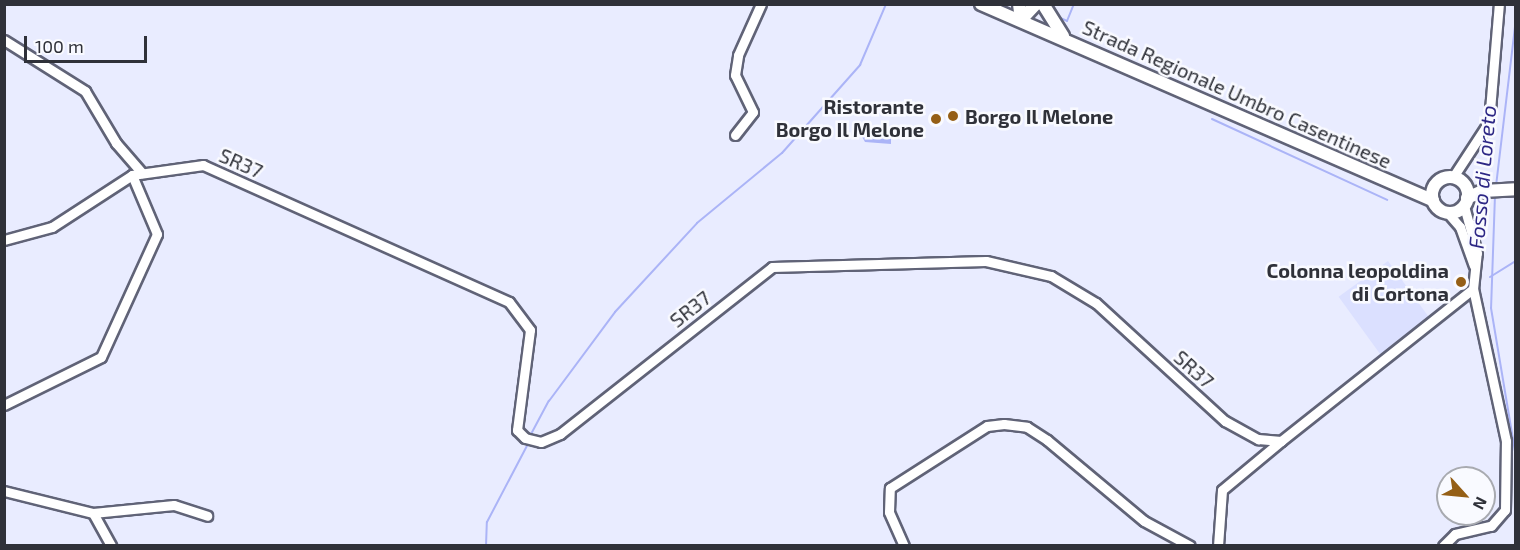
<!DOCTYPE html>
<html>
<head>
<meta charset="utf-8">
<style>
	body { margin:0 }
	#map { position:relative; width:1520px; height:550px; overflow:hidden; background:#e9ecff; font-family:"Exo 2",sans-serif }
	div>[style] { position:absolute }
	.built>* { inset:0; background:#dbe0ff; transform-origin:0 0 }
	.water>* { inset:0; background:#abb4f7 }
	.stream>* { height:2px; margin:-1px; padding:0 1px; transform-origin:1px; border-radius:1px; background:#abb4f7 }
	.roads { filter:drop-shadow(2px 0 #606377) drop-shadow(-2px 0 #606377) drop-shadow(0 2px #606377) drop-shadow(0 -2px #606377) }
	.minor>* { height:9px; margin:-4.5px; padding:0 4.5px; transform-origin:4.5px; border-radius:4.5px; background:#fff }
	.major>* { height:12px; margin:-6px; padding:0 6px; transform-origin:6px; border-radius:6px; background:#fff }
	.major>.ring { margin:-6px; padding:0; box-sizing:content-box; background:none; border:12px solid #fff; border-radius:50% }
	.dots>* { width:16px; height:16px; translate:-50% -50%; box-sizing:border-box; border:3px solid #f9faff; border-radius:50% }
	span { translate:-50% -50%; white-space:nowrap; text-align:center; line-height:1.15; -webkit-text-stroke:5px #f9faff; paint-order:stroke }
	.street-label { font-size:20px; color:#2f3139 }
	.poi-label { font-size:20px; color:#2f3139; font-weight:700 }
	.right { translate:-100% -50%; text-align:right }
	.left { translate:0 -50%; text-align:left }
	.water-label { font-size:21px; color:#2d2785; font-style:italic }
	.frame { position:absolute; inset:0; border:6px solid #2f3139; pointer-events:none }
	.north { position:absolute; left:1436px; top:466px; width:60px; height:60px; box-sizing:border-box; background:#f9faff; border:2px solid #a8aab0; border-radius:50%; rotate:117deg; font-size:16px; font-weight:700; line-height:24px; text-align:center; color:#2f3139 }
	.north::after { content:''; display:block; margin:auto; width:21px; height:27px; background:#955f16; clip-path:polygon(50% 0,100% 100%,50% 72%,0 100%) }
	.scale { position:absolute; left:24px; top:36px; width:123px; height:27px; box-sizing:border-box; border:3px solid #2f3139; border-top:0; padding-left:8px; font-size:18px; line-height:21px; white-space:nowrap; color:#2f3139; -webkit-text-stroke:4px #f9faff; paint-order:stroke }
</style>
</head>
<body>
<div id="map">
	<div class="built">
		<div style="left:1388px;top:261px;width:73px;height:61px;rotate:54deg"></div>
	</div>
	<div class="water">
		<div style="clip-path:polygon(865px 130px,891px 130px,891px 144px,865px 142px,861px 135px)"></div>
	</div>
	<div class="stream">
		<div style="left:1056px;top:16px;width:12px;rotate:24deg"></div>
		<div style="left:1067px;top:21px;width:18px;rotate:-68deg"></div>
		<div style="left:1212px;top:119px;width:193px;rotate:24.8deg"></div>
		<div style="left:1496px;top:186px;width:168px;rotate:-83.2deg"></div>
		<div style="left:1495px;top:195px;width:113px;rotate:92deg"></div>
		<div style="left:1491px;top:308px;width:146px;rotate:80.5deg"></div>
		<div style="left:1515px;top:452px;width:63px;rotate:89.1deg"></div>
		<div style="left:1490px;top:277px;width:31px;rotate:-32deg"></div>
		<div style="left:530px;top:436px;width:40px;rotate:-62deg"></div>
		<div style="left:549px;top:401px;width:111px;rotate:-53.4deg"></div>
		<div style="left:615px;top:312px;width:121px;rotate:-47.3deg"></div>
		<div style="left:697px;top:223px;width:110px;rotate:-39.5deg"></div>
		<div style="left:782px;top:153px;width:118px;rotate:-48.4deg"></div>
		<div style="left:860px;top:65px;width:66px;rotate:-66.9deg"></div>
		<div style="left:486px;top:546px;width:24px;rotate:-88deg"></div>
		<div style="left:487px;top:522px;width:90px;rotate:-62.3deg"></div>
		<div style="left:1515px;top:546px;width:13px;rotate:-86deg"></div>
	</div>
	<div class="roads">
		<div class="minor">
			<div style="left:4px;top:40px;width:96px;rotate:32.2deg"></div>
			<div style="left:85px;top:91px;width:61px;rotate:59.2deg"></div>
			<div style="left:116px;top:143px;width:40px;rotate:49deg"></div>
			<div style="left:735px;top:135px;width:29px;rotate:-52deg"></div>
			<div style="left:753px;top:112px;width:41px;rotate:-115.9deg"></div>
			<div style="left:735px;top:75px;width:20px;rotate:-81deg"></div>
			<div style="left:738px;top:55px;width:56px;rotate:-65.7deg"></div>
			<div style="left:1453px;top:177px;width:66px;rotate:-56.8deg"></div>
			<div style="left:1489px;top:122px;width:118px;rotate:-85.2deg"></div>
			<div style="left:1447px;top:212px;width:20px;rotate:49deg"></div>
			<div style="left:1460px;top:227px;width:41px;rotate:70.3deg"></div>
			<div style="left:4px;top:240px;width:50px;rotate:-15.2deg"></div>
			<div style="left:52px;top:227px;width:95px;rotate:-33deg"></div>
			<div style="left:132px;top:175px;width:72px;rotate:-8deg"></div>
			<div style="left:203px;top:165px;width:335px;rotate:24.1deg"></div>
			<div style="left:509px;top:302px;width:35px;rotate:53deg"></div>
			<div style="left:530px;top:330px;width:101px;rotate:97.4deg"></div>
			<div style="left:517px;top:430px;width:11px;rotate:45deg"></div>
			<div style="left:525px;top:438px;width:16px;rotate:14deg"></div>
			<div style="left:541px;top:442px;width:21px;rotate:-23deg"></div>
			<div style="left:560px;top:434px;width:270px;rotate:-38.2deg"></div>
			<div style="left:772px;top:267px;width:214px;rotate:-1.6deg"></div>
			<div style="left:986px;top:261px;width:67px;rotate:13deg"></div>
			<div style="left:1051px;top:276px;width:52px;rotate:31deg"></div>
			<div style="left:1096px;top:303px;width:175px;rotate:42.5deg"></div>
			<div style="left:1225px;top:421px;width:38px;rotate:29deg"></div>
			<div style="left:1258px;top:439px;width:23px;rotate:5deg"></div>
			<div style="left:1281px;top:441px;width:245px;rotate:-38.4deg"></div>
			<div style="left:1473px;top:289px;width:36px;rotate:-84deg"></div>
			<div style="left:1477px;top:253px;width:49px;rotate:-105.5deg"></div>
			<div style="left:4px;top:405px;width:108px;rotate:-26.3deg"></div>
			<div style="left:101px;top:357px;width:135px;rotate:-65.5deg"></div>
			<div style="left:157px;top:234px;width:64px;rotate:-113deg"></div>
			<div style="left:4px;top:491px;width:92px;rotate:13.9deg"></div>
			<div style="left:93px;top:513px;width:81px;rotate:-5.6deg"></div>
			<div style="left:174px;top:505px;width:35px;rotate:18deg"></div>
			<div style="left:93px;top:513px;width:38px;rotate:61deg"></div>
			<div style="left:904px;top:546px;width:37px;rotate:-114deg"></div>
			<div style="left:889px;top:512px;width:24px;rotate:-88deg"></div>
			<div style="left:890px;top:488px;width:115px;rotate:-32.6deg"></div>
			<div style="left:987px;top:426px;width:17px;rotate:-7deg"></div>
			<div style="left:1004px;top:424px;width:23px;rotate:7deg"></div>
			<div style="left:1027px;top:427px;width:24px;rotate:33deg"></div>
			<div style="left:1047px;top:440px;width:126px;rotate:39.9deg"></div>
			<div style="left:1144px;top:521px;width:52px;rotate:28.5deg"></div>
			<div style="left:1218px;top:546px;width:56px;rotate:-85.9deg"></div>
			<div style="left:1222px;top:490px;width:77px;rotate:-39.7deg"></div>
			<div style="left:1443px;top:546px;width:17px;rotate:-45deg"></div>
			<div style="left:1455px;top:534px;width:37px;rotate:-13deg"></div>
			<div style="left:1491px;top:526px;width:21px;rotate:-49deg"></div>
			<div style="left:1505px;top:510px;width:69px;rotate:-89.2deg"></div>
			<div style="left:1506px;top:441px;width:156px;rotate:-102.2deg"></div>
		</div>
		<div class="major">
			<div style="left:981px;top:4px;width:493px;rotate:23.5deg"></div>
			<div style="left:1019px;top:4px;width:16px;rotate:83deg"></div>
			<div style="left:1021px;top:20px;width:22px;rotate:-47deg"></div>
			<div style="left:1043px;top:4px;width:38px;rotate:58deg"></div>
			<div class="ring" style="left:1432px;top:177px;width:24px;height:24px"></div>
			<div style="left:1467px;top:198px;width:17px;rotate:-24deg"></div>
			<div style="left:1483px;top:191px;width:33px;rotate:-3deg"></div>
		</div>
	</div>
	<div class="dots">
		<div style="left:953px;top:116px;background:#955f16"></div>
		<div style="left:936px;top:119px;background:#955f16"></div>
		<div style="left:1461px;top:282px;background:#955f16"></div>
	</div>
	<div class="street-label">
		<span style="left:1237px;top:94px;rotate:24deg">Strada Regionale Umbro Casentinese</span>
		<span style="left:241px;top:163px;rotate:24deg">SR37</span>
		<span style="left:690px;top:309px;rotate:-38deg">SR37</span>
		<span style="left:1194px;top:369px;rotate:42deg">SR37</span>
	</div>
	<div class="poi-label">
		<span class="right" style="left:924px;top:118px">Ristorante<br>Borgo Il Melone</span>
		<span class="left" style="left:965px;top:116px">Borgo Il Melone</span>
		<span class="right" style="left:1449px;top:282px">Colonna leopoldina<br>di Cortona</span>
	</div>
	<div class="water-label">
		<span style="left:1482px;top:177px;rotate:-85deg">Fosso di Loreto</span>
	</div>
	<div class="frame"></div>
	<div class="north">N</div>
	<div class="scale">100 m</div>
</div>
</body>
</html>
